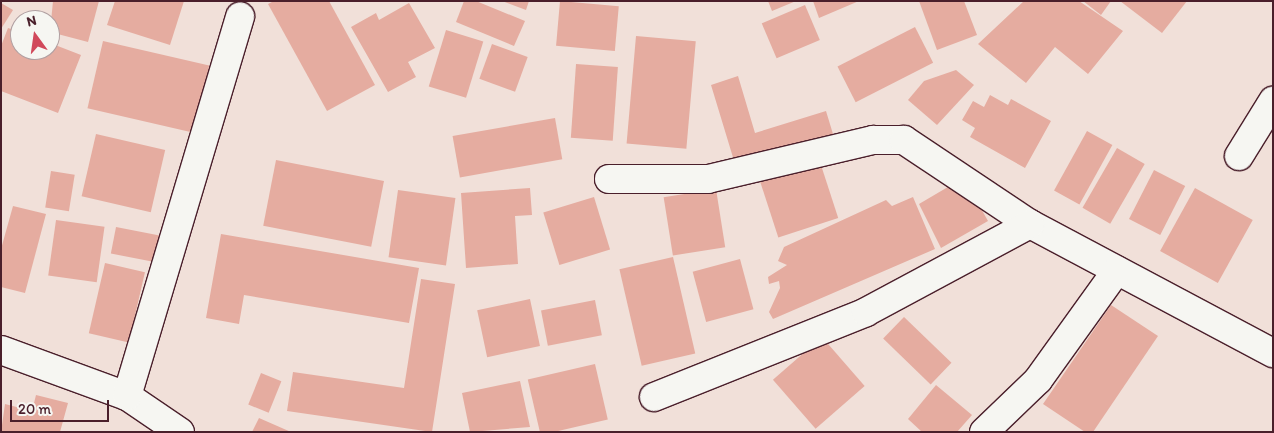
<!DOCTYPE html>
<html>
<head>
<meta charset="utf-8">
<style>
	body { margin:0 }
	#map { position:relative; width:1274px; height:433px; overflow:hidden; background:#f1e0d9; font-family:Itim,sans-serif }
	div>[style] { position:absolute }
	.building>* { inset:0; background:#e5aca0; transform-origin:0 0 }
	.roads { filter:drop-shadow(1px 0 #4a1f2b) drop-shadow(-1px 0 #4a1f2b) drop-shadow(0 1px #4a1f2b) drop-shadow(0 -1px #4a1f2b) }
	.minor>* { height:28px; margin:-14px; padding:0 14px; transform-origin:14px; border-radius:14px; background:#f6f6f2 }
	span { translate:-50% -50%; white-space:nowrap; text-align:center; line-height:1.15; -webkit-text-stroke:4.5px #f6f6f2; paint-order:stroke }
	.frame { position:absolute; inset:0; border:2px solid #4a1f2b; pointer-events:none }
	.north { position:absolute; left:10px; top:10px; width:50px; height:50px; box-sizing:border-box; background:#f6f6f2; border:1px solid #b1a0a2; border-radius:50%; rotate:346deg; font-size:14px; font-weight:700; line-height:20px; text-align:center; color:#4a1f2b }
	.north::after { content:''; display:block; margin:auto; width:18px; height:22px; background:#d1495b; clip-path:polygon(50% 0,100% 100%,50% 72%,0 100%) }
	.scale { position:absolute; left:10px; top:400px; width:99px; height:22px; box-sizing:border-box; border:2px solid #4a1f2b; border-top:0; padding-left:6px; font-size:15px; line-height:18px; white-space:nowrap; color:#4a1f2b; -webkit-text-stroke:4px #f6f6f2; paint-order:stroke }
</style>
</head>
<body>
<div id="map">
	<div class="building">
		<div style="clip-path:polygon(53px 1px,99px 1px,88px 42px,50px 32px)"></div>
		<div style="clip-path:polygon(115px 1px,184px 1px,170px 45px,107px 25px)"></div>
		<div style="clip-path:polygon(274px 1px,329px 1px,375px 85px,327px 111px,268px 4px)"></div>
		<div style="clip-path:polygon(464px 1px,476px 1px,525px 21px,514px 46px,456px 22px)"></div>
		<div style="clip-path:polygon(502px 1px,529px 1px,526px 10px)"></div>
		<div style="left:560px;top:1px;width:59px;height:45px;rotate:5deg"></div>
		<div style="clip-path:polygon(768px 1px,796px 1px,772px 11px)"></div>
		<div style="clip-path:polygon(813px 1px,859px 1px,819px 18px)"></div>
		<div style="clip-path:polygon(919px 1px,964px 1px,977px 35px,937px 50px)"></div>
		<div style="clip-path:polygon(1024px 1px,1079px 1px,1123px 31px,1088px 74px,1055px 47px,1026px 83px,978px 44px)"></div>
		<div style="clip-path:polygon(1083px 1px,1111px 1px,1101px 15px)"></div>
		<div style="clip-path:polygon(1120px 1px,1187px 1px,1162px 33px)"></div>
		<div style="clip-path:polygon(1px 3px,13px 10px,1px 29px)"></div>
		<div style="clip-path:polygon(409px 3px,435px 48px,408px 62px,416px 77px,388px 92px,351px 27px,376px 13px,379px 20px)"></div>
		<div style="left:805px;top:5px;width:38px;height:47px;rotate:67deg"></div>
		<div style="left:915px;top:27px;width:40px;height:87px;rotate:63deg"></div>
		<div style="clip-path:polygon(8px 28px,20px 32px,20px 50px,50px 50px,50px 43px,81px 55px,58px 113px,1px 91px,1px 46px)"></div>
		<div style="left:446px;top:30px;width:39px;height:59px;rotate:17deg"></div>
		<div style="left:636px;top:36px;width:60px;height:108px;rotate:5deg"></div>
		<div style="left:103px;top:41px;width:109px;height:69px;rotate:13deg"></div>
		<div style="left:492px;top:44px;width:38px;height:37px;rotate:20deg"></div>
		<div style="left:576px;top:64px;width:42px;height:74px;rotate:4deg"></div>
		<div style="clip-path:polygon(956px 70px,974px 85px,937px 125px,908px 100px,924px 81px)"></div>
		<div style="clip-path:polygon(738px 76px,755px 133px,826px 111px,833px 134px,735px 164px,711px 85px)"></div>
		<div style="clip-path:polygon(990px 95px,1008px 105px,1011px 99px,1051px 121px,1025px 168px,970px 137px,975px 128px,962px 120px,973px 101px,984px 107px)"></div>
		<div style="left:555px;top:118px;width:42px;height:104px;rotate:80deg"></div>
		<div style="left:1087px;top:131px;width:29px;height:68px;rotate:29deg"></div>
		<div style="left:96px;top:134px;width:71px;height:64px;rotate:13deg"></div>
		<div style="left:1117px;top:148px;width:32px;height:69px;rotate:30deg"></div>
		<div style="left:276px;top:160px;width:110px;height:67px;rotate:11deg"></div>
		<div style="left:820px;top:162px;width:59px;height:63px;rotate:72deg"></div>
		<div style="left:1154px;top:170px;width:35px;height:55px;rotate:27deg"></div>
		<div style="left:51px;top:171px;width:24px;height:37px;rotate:9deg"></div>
		<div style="clip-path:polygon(966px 182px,988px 221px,941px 248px,919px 204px,953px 184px)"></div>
		<div style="clip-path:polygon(530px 188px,532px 215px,515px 216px,518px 264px,466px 268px,461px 193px)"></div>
		<div style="left:1195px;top:188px;width:66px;height:72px;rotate:29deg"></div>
		<div style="left:716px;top:189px;width:59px;height:53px;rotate:81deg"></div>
		<div style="left:398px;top:190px;width:58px;height:68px;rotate:8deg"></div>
		<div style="left:594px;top:197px;width:55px;height:53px;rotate:73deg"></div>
		<div style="clip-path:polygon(913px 197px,935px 249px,773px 319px,769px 312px,780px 288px,779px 281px,769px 284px,768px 277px,787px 265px,778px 261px,784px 247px,886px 200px,892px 206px)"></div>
		<div style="clip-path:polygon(13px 206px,46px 214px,25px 293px,1px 287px,1px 249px)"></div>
		<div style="left:56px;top:220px;width:49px;height:56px;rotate:8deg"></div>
		<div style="left:116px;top:227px;width:47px;height:27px;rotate:11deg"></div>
		<div style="clip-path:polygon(221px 234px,419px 268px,409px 323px,244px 295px,239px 324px,206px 318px)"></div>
		<div style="left:673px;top:257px;width:99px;height:55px;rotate:77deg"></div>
		<div style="left:740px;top:259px;width:52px;height:49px;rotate:75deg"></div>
		<div style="left:105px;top:263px;width:41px;height:72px;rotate:13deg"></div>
		<div style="clip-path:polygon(421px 279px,455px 284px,432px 432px,287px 411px,293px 372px,404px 388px)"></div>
		<div style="left:530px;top:299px;width:48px;height:54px;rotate:78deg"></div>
		<div style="left:595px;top:300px;width:36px;height:55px;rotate:79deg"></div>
		<div style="clip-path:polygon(1111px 305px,1158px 336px,1093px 432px,1085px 432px,1043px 404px)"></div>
		<div style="left:904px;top:317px;width:66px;height:30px;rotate:44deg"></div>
		<div style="left:822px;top:337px;width:65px;height:65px;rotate:49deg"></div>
		<div style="left:595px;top:364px;width:57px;height:69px;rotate:77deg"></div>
		<div style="left:261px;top:373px;width:22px;height:34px;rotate:22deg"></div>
		<div style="clip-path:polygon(520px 381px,530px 427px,470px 432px,462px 393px)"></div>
		<div style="clip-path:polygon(936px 385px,972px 415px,957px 432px,922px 432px,908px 419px)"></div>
		<div style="clip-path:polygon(36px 395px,68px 403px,60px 432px,1px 432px,5px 404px,32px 411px)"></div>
		<div style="clip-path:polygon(259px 418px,291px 432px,252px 432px)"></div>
	</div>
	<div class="roads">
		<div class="minor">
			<div style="left:1239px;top:156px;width:65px;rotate:-58.3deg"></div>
			<div style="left:609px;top:179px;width:99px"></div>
			<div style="left:708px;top:179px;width:170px;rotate:-13.3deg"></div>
			<div style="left:873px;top:140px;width:31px"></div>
			<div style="left:904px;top:140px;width:151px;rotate:33.7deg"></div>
			<div style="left:1030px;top:224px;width:275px;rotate:28deg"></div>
			<div style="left:1px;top:350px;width:134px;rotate:20.1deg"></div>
			<div style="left:127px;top:396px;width:64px;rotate:34.2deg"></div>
			<div style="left:127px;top:396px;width:396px;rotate:-73.4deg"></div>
			<div style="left:654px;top:397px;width:228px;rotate:-21.8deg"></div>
			<div style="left:866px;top:312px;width:186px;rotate:-28.2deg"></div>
			<div style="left:984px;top:432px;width:75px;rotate:-43.9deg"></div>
			<div style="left:1038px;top:380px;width:135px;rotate:-54.3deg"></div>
		</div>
	</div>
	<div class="frame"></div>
	<div class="north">N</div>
	<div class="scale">20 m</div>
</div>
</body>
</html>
